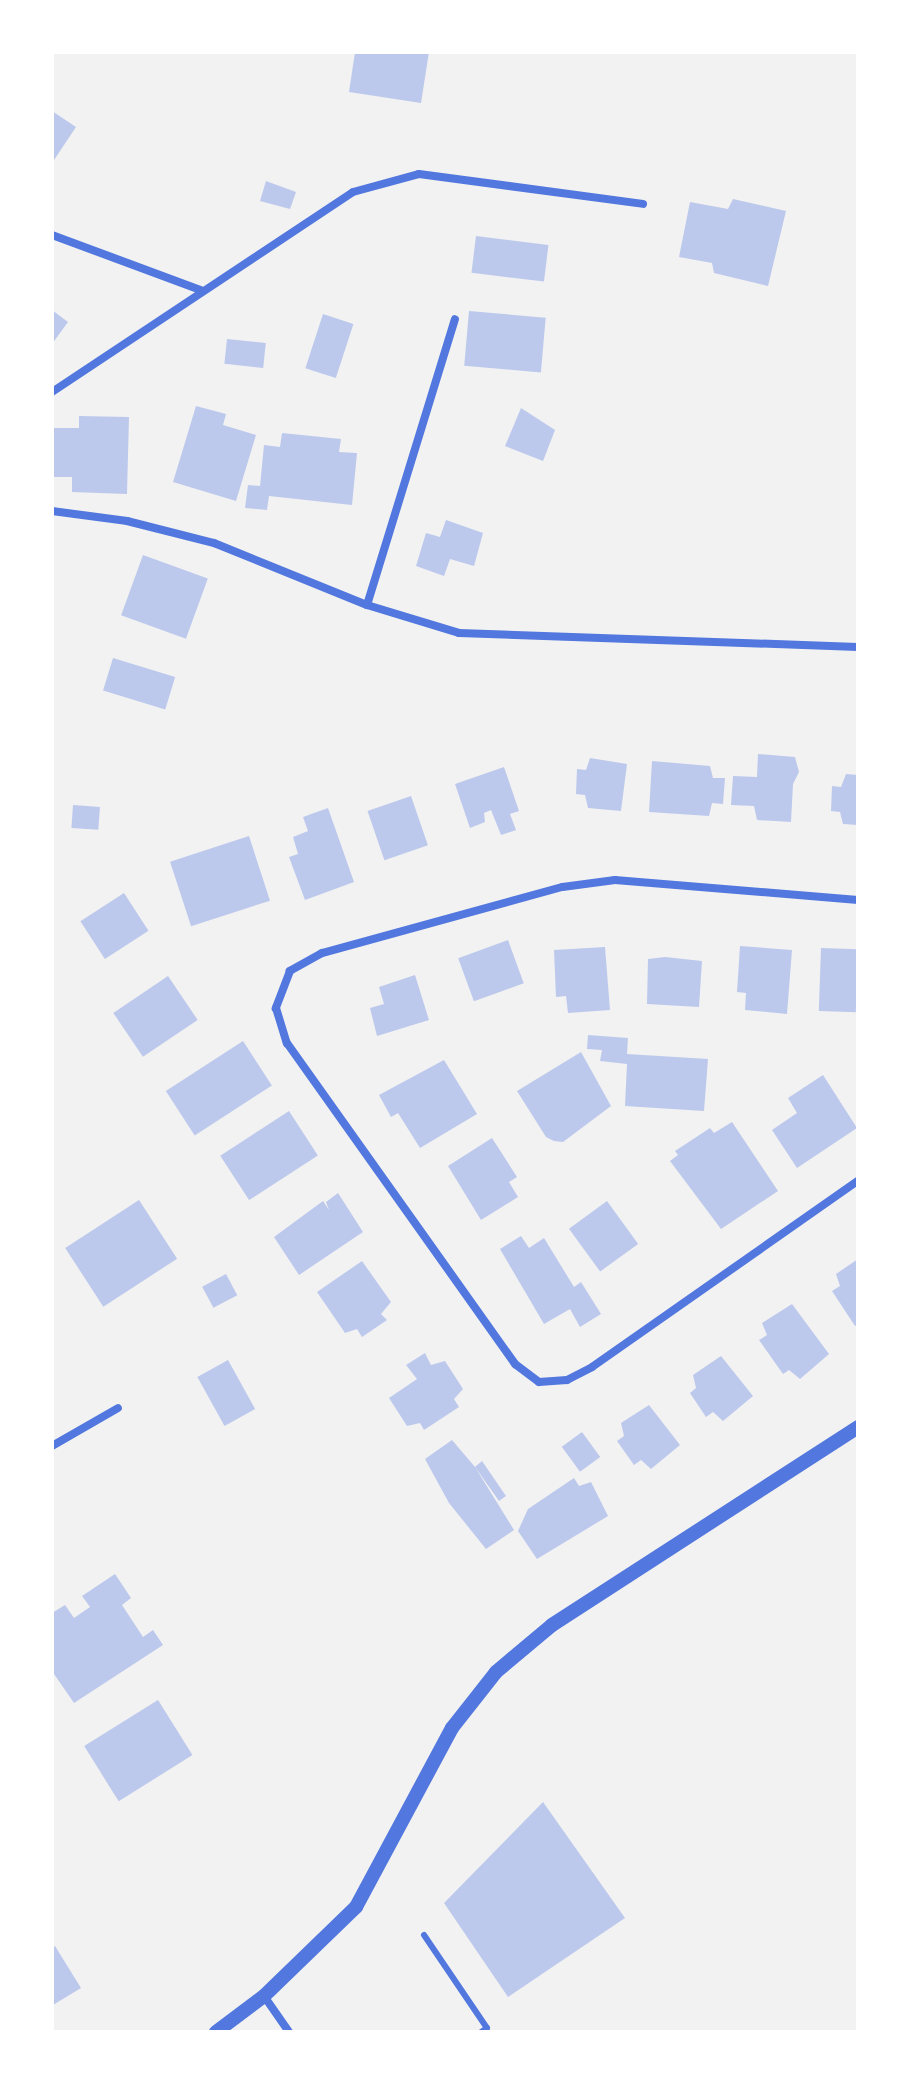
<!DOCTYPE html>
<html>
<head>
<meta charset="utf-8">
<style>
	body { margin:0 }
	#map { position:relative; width:910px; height:2084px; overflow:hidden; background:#f2f2f2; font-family:"Fira Sans",sans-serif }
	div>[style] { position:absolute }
	.building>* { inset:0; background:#bdc9ec; transform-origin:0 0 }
	.service>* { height:6px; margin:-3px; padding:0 3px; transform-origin:3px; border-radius:3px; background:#5277de }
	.minor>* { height:8px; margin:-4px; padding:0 4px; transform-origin:4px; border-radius:4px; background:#5277de }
	.tertiary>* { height:14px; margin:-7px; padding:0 7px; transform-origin:7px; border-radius:7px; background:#5277de }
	span { translate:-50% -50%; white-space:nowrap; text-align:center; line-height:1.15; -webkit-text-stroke:6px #fff; paint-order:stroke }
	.frame { position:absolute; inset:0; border:54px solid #fff; pointer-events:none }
</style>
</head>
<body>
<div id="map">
	<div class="building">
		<div style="clip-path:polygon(355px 52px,429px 52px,421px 103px,349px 92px)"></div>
		<div style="clip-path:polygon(52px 111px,76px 127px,52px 163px)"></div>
		<div style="clip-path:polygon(266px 181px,296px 192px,290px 209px,260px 201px)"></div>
		<div style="clip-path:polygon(733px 199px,786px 211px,768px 286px,714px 273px,712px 263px,679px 257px,690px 202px,728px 209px)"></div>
		<div style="left:476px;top:236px;width:73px;height:37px;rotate:7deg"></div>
		<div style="clip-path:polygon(52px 310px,68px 322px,52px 344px)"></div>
		<div style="left:469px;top:311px;width:77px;height:55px;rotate:5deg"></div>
		<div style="left:323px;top:314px;width:32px;height:57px;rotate:18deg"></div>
		<div style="left:227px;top:339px;width:39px;height:25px;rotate:6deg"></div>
		<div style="clip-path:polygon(196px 406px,226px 414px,223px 425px,256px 435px,236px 501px,173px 482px)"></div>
		<div style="clip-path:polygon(521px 408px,555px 430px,543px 461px,505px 446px)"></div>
		<div style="clip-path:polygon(79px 416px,129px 417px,127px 494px,72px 492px,72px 477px,52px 477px,52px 428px,79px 428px)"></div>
		<div style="clip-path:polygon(282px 433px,341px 439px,339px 452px,357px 453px,352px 505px,269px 496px,267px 510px,245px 508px,248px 485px,260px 486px,264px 445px,280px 447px)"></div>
		<div style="clip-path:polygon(446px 520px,483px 533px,474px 566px,450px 559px,444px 576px,416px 566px,426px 533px,440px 537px)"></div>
		<div style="left:143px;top:555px;width:69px;height:64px;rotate:20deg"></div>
		<div style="left:113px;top:658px;width:65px;height:34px;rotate:17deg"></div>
		<div style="clip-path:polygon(758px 754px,795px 757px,799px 772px,793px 784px,791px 822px,757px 820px,754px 806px,731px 805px,733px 776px,757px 777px)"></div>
		<div style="clip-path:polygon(590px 758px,627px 764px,621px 811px,588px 808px,585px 795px,576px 794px,577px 769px,586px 770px)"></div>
		<div style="clip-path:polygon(652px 761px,710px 766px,713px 778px,725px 778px,723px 804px,712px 803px,709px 816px,649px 812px)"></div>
		<div style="clip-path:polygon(504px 767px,519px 811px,510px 814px,516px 830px,501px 835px,491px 810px,484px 813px,485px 822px,470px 828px,455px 784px)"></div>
		<div style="clip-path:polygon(846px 774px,858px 775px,858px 825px,843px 824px,840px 812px,831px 811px,832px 786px,841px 787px)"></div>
		<div style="left:411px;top:796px;width:52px;height:46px;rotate:71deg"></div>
		<div style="left:73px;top:805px;width:27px;height:23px;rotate:4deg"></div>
		<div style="clip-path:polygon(328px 808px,354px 882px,305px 900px,289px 857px,298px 854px,293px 837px,308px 831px,303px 817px)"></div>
		<div style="left:249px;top:836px;width:68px;height:83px;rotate:72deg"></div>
		<div style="left:124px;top:893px;width:45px;height:52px;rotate:57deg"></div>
		<div style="left:508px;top:940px;width:46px;height:53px;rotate:70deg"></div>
		<div style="clip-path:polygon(740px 946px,792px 950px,787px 1014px,745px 1010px,746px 993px,737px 992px)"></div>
		<div style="clip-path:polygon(605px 947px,610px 1010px,568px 1013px,566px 996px,556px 997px,554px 950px)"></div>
		<div style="left:821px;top:948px;width:37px;height:63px;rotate:2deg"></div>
		<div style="clip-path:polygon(665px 957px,702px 961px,699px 1007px,647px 1004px,648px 959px)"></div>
		<div style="clip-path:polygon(415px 975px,429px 1020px,377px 1036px,370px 1008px,384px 1004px,379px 987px)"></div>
		<div style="left:168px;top:976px;width:53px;height:66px;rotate:56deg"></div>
		<div style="clip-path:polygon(588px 1035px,628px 1038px,627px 1054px,708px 1059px,704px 1111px,625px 1106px,627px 1064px,600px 1061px,602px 1050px,587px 1049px)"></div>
		<div style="left:243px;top:1041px;width:53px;height:92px;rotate:57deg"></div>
		<div style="clip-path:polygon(581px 1052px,611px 1106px,563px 1142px,554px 1141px,546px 1137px,517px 1091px)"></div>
		<div style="clip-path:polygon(444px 1060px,477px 1114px,420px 1148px,398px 1113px,391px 1117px,379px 1095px)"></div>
		<div style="clip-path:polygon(823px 1075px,857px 1128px,797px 1168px,772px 1130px,797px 1113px,788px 1098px)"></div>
		<div style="left:289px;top:1111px;width:53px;height:82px;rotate:57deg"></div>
		<div style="clip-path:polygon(732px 1122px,778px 1191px,721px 1229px,670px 1161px,678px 1155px,675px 1151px,710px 1128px,714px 1133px)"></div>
		<div style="clip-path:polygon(492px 1138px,517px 1177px,509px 1182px,518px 1197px,481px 1220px,448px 1166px)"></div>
		<div style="clip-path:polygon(338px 1193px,363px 1232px,299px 1275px,274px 1237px,323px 1201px,329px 1210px,326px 1202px)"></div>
		<div style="left:139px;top:1200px;width:70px;height:88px;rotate:57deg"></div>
		<div style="left:607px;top:1201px;width:53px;height:47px;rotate:54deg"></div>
		<div style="clip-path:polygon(521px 1236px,529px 1248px,544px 1238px,574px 1287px,581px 1282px,601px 1314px,580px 1327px,570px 1309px,544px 1324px,500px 1249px)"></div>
		<div style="clip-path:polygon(858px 1259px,858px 1324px,855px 1326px,832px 1291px,840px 1286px,836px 1274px)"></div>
		<div style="clip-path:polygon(362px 1261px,391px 1302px,381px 1314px,387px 1320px,362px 1337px,357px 1329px,345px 1333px,317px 1292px)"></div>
		<div style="left:226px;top:1274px;width:24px;height:27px;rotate:62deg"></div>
		<div style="clip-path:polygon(792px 1304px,829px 1354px,800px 1379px,789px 1370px,783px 1374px,759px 1340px,767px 1335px,762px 1323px)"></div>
		<div style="clip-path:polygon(425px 1353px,431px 1365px,445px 1361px,463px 1389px,454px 1399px,459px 1407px,424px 1430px,420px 1423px,407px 1426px,389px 1398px,417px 1379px,406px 1365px)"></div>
		<div style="clip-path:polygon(721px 1356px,753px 1396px,723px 1421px,713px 1412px,706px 1417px,690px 1393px,696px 1388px,693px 1375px)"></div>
		<div style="left:228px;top:1360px;width:56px;height:35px;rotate:61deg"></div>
		<div style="clip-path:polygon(649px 1405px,680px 1445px,651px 1469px,641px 1460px,634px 1465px,617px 1441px,624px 1436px,621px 1423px)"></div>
		<div style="left:582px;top:1432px;width:31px;height:25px;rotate:54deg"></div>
		<div style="clip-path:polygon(452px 1440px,475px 1467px,482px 1461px,506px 1496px,499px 1501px,475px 1467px,514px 1530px,486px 1549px,449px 1503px,425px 1459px)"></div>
		<div style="clip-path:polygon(574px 1478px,579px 1486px,591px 1482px,608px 1516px,537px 1559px,518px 1531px,528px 1509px)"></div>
		<div style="clip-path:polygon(115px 1574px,131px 1598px,122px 1605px,143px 1637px,153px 1630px,163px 1645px,74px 1703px,52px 1671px,52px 1613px,65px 1605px,74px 1618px,90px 1607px,82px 1596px)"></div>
		<div style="left:158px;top:1700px;width:65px;height:87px;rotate:58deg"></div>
		<div style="clip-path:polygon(543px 1802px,625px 1918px,508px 1997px,444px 1903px)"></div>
		<div style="clip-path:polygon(55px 1946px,81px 1988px,53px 2005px,52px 1948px)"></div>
	</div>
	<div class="service">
		<div style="left:424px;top:1935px;width:112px;rotate:55.9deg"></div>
		<div style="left:487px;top:2028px;width:7px;rotate:146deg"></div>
	</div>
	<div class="minor">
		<div style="left:52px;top:235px;width:159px;rotate:20.3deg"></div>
		<div style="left:52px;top:392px;width:361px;rotate:-33.6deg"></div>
		<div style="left:353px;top:192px;width:68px;rotate:-15.3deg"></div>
		<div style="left:419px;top:174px;width:226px;rotate:7.6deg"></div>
		<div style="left:52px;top:511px;width:76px;rotate:7.6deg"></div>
		<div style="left:127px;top:521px;width:90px;rotate:14.2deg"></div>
		<div style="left:214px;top:543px;width:165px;rotate:22.1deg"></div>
		<div style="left:367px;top:605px;width:96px;rotate:16.9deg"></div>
		<div style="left:459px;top:633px;width:399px;rotate:2deg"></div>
		<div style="left:367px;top:605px;width:299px;rotate:-72.9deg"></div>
		<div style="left:858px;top:900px;width:244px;rotate:-175.3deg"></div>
		<div style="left:615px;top:880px;width:53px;rotate:172.5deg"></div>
		<div style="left:562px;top:887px;width:249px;rotate:164.6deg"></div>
		<div style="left:322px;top:953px;width:37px;rotate:151deg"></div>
		<div style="left:290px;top:971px;width:40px;rotate:111deg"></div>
		<div style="left:276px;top:1008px;width:37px;rotate:73deg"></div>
		<div style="left:287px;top:1043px;width:394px;rotate:54.6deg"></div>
		<div style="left:515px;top:1364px;width:30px;rotate:37deg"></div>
		<div style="left:539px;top:1382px;width:28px;rotate:-4deg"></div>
		<div style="left:567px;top:1380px;width:28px;rotate:-27deg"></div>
		<div style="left:592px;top:1367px;width:325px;rotate:-35deg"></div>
		<div style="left:52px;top:1446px;width:76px;rotate:-29.9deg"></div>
		<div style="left:264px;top:1996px;width:44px;rotate:55.2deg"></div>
	</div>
	<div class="tertiary">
		<div style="left:216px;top:2032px;width:60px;rotate:-36.9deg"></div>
		<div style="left:264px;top:1996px;width:128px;rotate:-44.1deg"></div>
		<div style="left:356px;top:1907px;width:203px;rotate:-61.8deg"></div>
		<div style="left:452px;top:1728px;width:71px;rotate:-51.8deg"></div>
		<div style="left:496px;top:1672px;width:73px;rotate:-40deg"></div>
		<div style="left:552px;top:1625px;width:364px;rotate:-32.9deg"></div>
	</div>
	<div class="frame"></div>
</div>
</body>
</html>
